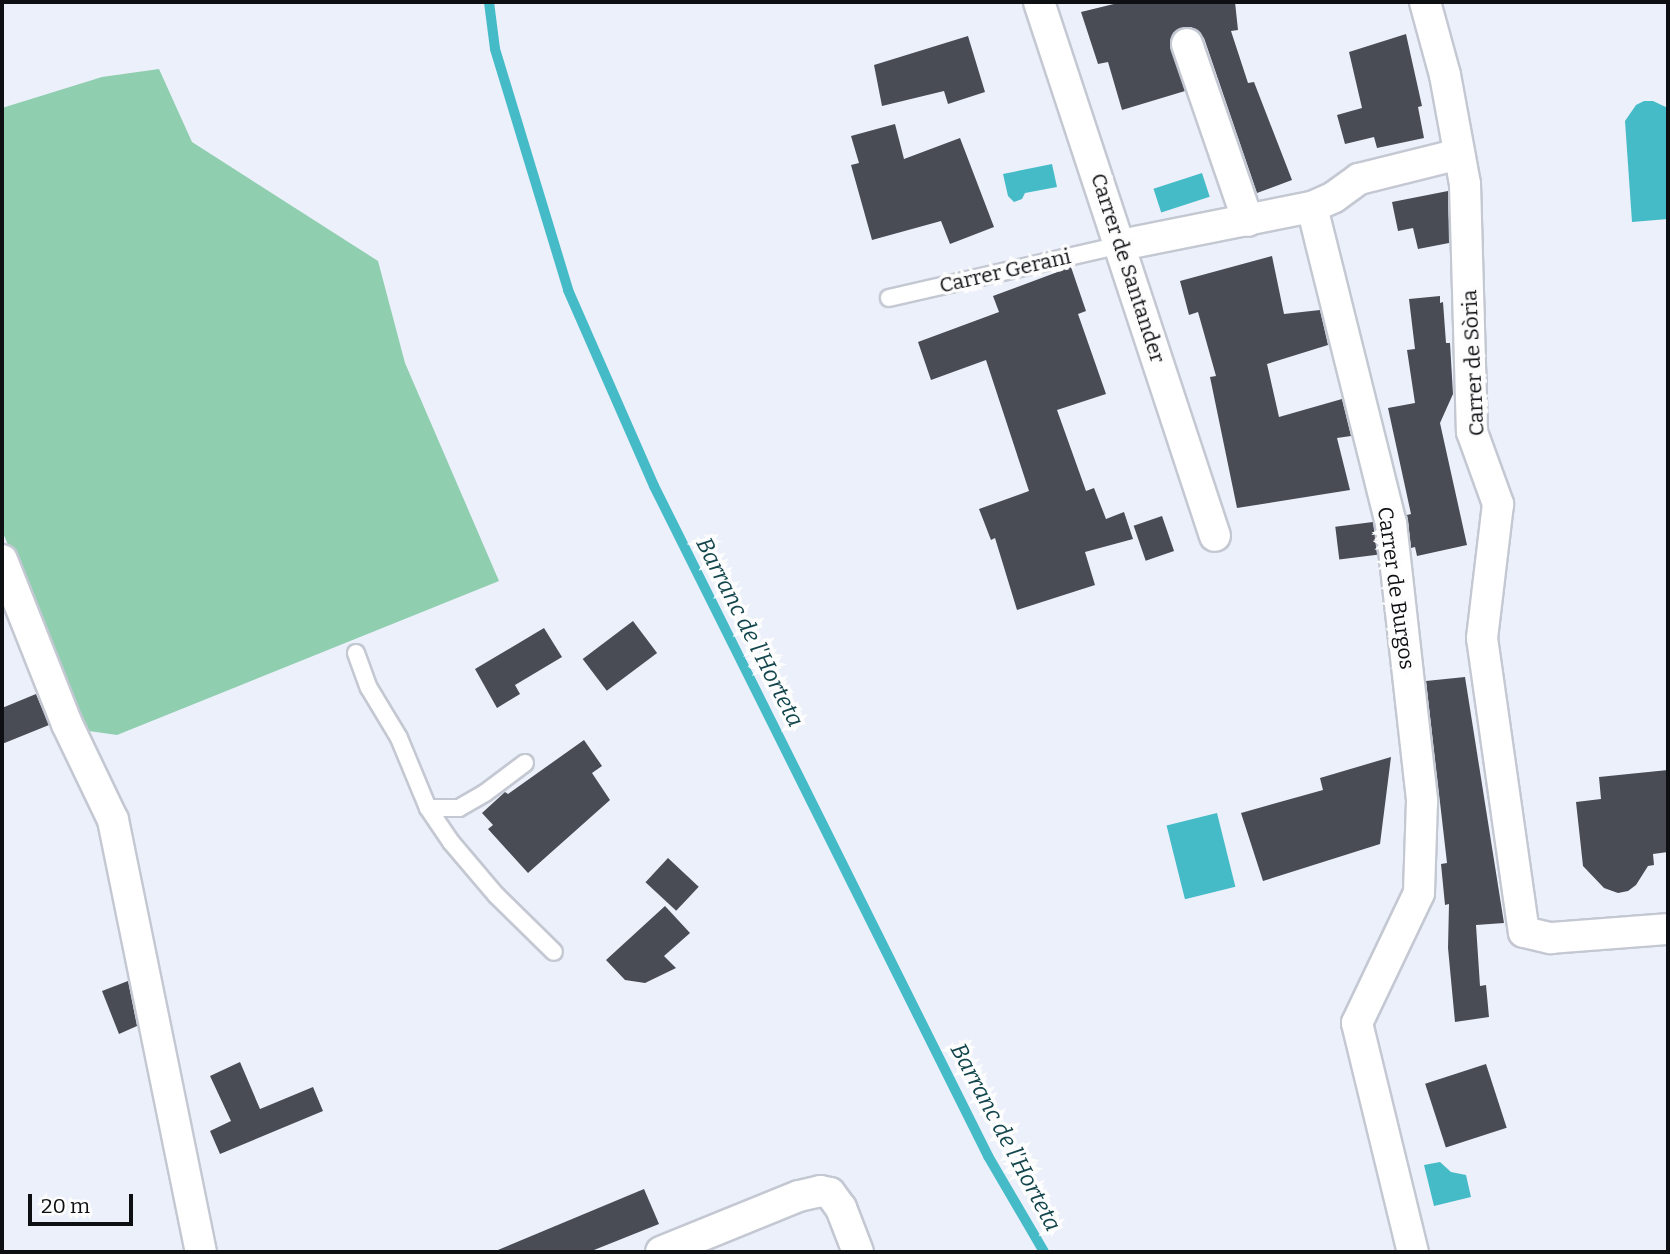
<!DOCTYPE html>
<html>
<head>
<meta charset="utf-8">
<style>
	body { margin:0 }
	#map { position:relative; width:1670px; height:1254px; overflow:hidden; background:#ebf0fa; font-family:Bitter,serif }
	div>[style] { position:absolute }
	.green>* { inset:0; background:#90ceb0 }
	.water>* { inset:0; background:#45bbc8; transform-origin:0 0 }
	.stream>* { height:10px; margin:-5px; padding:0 5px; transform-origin:5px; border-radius:5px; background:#45bbc8 }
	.building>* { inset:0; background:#494c55; transform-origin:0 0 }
	.roads { filter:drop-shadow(2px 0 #c4c8d2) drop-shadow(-2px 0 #c4c8d2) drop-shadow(0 2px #c4c8d2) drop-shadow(0 -2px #c4c8d2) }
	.lane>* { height:16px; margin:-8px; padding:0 8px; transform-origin:8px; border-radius:8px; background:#fff }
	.street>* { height:30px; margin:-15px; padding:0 15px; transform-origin:15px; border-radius:15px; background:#fff }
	span { translate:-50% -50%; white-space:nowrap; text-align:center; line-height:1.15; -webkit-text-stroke:7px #fdfdfd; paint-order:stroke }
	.street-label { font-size:21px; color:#0e0f12 }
	.water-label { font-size:23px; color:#12464c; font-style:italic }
	.frame { position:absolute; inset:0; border:4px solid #0e0f12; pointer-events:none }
	.scale { position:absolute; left:28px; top:1194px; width:105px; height:32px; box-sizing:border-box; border:4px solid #0e0f12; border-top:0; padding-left:9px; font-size:21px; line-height:24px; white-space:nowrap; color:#0e0f12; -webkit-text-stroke:5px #fdfdfd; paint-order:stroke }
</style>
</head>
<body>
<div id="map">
	<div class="green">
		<div style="clip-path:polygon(159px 69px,192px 142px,378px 261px,405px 363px,499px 581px,117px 735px,82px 730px,2px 530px,2px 108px,102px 77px)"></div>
	</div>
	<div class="water">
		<div style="clip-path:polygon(1644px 101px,1653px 101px,1668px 108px,1668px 219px,1632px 222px,1625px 121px,1636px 105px)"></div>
		<div style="clip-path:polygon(1052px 164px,1057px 187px,1025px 193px,1022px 199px,1014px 202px,1008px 196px,1003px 174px)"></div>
		<div style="left:1202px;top:173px;width:25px;height:51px;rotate:72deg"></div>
		<div style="left:1217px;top:813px;width:76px;height:52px;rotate:76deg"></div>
		<div style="clip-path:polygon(1440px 1162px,1451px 1172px,1466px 1175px,1471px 1197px,1434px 1206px,1424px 1165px)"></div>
	</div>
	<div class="stream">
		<div style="left:489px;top:2px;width:47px;rotate:82.7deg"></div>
		<div style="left:495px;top:49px;width:252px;rotate:73.1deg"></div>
		<div style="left:568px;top:290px;width:214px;rotate:66.3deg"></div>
		<div style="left:654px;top:486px;width:749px;rotate:63.5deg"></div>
		<div style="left:988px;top:1156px;width:111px;rotate:59.7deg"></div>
	</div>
	<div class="building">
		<div style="clip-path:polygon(1122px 2px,1235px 2px,1238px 30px,1231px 31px,1248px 83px,1254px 82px,1292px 180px,1257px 193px,1204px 38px,1191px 27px,1174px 32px,1170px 41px,1185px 91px,1122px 110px,1108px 62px,1098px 64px,1081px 12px)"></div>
		<div style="clip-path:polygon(1406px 34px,1422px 106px,1418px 107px,1424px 138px,1377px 148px,1374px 137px,1345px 144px,1337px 115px,1362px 108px,1349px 52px)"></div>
		<div style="clip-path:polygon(968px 36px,985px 92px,948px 104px,944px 91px,882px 106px,874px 65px)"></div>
		<div style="clip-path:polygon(895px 124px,904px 159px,960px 138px,994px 227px,950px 244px,941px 221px,872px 240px,851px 165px,859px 163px,851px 136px)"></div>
		<div style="clip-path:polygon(1448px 191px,1449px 243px,1418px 249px,1413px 228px,1398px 231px,1392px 202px)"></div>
		<div style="clip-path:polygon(1272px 256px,1284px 314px,1320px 310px,1328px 345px,1267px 364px,1279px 417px,1342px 399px,1351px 436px,1337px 438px,1350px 490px,1237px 508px,1210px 377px,1216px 376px,1198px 312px,1189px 315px,1180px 281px)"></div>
		<div style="clip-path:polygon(1071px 267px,1086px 311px,1078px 314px,1106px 394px,1057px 410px,1086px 491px,1094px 488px,1106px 519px,1124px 512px,1133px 539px,1085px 552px,1095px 585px,1017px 610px,995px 538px,991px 540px,979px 509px,1029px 491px,986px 360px,931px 380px,918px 342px,999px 312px,993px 296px)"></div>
		<div style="clip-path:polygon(1440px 296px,1440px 303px,1443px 302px,1446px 343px,1450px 343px,1453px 394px,1440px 423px,1467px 545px,1417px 556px,1415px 547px,1411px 548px,1407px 515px,1411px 514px,1388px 408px,1415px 403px,1407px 350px,1415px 349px,1409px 299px)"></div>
		<div style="left:1162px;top:516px;width:37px;height:30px;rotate:71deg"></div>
		<div style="left:1373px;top:522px;width:33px;height:38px;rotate:83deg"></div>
		<div style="left:633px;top:621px;width:40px;height:63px;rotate:53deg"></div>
		<div style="clip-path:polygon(544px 628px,562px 657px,515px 685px,520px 694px,497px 708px,475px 669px)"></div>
		<div style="clip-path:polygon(1465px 677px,1504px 923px,1476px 925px,1480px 986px,1486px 985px,1489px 1017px,1455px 1022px,1448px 948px,1449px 904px,1445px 905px,1441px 864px,1447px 863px,1426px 681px)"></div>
		<div style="clip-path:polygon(36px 694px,49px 725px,2px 744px,2px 708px)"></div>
		<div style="clip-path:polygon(584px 740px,602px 766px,592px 773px,610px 800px,528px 873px,488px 829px,493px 825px,482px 813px,505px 792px,508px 794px)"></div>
		<div style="clip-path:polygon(1391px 757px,1380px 844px,1263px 881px,1241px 813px,1323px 790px,1320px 778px)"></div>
		<div style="clip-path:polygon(1668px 770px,1668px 852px,1653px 854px,1654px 865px,1648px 866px,1636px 885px,1628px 891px,1618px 893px,1604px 888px,1583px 866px,1576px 802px,1601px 799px,1599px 777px)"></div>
		<div style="left:668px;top:858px;width:42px;height:33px;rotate:43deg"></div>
		<div style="clip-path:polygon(665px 906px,690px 933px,664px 956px,676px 968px,645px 983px,625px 980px,606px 960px)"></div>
		<div style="clip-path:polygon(128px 981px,137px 1026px,119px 1034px,102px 991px)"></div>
		<div style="clip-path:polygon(240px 1062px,260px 1109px,313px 1087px,323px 1111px,220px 1154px,210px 1131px,231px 1121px,210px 1076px)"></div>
		<div style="left:1486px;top:1064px;width:67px;height:64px;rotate:72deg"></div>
		<div style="clip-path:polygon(644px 1189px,659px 1224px,589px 1252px,493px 1252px)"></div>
	</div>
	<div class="roads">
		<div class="lane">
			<div style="left:889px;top:298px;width:238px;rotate:-12.9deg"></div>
			<div style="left:356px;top:653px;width:37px;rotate:70deg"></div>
			<div style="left:369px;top:688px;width:58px;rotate:59deg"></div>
			<div style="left:399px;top:738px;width:76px;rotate:67.5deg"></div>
			<div style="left:428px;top:808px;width:41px;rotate:55.9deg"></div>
			<div style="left:451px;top:842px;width:70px;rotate:49.7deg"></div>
			<div style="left:496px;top:895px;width:81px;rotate:44.5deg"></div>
			<div style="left:428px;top:808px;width:31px"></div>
			<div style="left:459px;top:808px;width:30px;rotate:-30deg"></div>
			<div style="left:485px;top:793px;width:50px;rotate:-36.9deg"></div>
		</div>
		<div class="street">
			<div style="left:1039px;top:2px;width:562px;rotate:71.76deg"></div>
			<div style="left:1425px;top:2px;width:76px;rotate:74.7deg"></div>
			<div style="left:1445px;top:75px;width:111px;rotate:79.6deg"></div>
			<div style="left:1465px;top:184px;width:248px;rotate:88.4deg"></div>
			<div style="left:1472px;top:432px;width:77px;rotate:70.1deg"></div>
			<div style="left:1498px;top:504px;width:135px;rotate:96.8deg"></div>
			<div style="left:1482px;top:638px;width:297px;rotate:81.9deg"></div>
			<div style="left:1524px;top:932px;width:28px;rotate:13deg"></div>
			<div style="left:1551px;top:938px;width:117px;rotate:-4.4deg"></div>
			<div style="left:1187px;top:44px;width:187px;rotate:71deg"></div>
			<div style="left:1312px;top:207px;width:326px;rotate:76deg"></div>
			<div style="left:1391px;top:523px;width:280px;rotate:83.6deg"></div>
			<div style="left:1422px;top:801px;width:92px;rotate:91.9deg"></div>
			<div style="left:1419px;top:893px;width:144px;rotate:115.5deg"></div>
			<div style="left:1357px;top:1023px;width:236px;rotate:76.3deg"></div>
			<div style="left:1121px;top:245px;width:195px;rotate:-11.3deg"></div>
			<div style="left:1312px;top:207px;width:24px;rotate:-24deg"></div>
			<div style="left:1334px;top:197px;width:31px;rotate:-36deg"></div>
			<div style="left:1359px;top:179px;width:103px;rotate:-14deg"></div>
			<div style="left:2px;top:560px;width:176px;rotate:68.4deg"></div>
			<div style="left:67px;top:724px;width:106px;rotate:64.4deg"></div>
			<div style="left:113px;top:820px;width:441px;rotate:78.5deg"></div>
			<div style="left:661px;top:1252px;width:149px;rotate:-22.1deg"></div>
			<div style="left:799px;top:1196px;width:22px;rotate:-13deg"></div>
			<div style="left:820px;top:1191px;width:10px;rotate:11deg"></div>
			<div style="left:830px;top:1193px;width:19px;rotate:54deg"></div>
			<div style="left:841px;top:1208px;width:47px;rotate:68.9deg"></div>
		</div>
	</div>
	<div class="street-label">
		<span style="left:1128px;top:268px;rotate:72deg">Carrer de Santander</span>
		<span style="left:1005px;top:271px;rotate:-13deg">Carrer Gerani</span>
		<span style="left:1473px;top:363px;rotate:-93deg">Carrer de Sòria</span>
		<span style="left:1396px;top:588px;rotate:82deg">Carrer de Burgos</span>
	</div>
	<div class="water-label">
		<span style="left:750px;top:632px;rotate:63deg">Barranc de l'Horteta</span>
		<span style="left:1006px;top:1137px;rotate:62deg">Barranc de l'Horteta</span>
	</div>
	<div class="frame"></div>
	<div class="scale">20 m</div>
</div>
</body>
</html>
